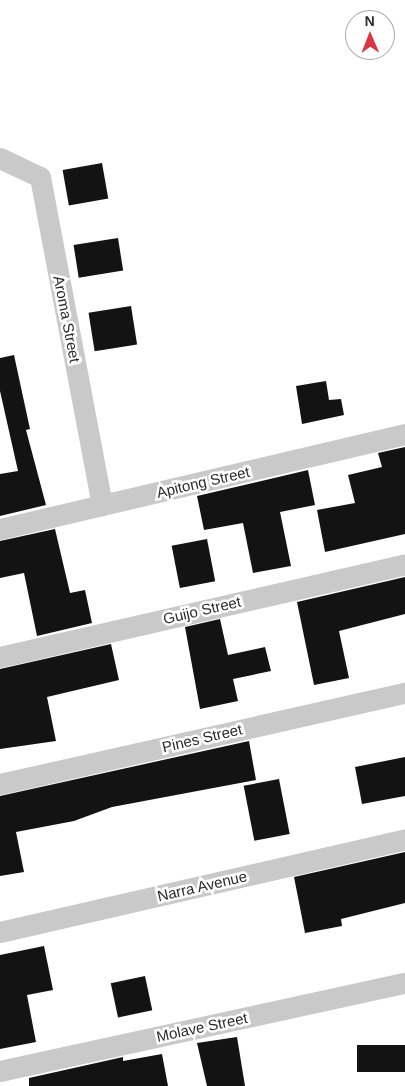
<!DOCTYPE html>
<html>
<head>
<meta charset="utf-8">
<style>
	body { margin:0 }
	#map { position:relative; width:405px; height:1086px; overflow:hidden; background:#fff; font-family:Arial,sans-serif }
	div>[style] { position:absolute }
	.building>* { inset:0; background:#131313; transform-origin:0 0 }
	.minor>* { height:21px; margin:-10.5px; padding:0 10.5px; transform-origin:10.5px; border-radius:10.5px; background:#c9c9c9 }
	span { translate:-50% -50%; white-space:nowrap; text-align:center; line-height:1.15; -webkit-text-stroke:5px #fff; paint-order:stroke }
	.street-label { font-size:15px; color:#2c2c2c }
	.north { position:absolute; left:345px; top:10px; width:50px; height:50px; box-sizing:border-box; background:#fff; border:1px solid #ababab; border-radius:50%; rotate:359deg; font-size:14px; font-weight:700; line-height:20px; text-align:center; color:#2c2c2c }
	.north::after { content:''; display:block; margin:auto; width:18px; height:22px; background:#dd3441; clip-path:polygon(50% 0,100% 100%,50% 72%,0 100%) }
</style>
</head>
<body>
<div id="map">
	<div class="building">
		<div style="left:102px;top:163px;width:36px;height:40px;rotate:80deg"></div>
		<div style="left:118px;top:238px;width:33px;height:45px;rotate:81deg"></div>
		<div style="left:131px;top:306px;width:39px;height:43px;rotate:81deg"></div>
		<div style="clip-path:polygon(14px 355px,30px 429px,26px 430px,46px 505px,0 516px,0 474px,18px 471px,0 391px,0 358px)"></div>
		<div style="clip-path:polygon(326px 381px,329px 400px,341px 399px,344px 415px,302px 424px,296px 386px)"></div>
		<div style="clip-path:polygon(405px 447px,405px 534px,325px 552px,317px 510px,355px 503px,348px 475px,382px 467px,378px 453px)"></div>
		<div style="clip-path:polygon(308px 470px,315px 505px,280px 512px,291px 566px,253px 573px,243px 523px,204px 530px,197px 496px)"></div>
		<div style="clip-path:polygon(55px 529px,70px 593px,85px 590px,92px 623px,37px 636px,24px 573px,0 578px,0 541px)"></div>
		<div style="left:207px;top:539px;width:43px;height:36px;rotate:79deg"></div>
		<div style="clip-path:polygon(405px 577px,405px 614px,339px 631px,349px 678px,314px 685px,297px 602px)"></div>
		<div style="clip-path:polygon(220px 619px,228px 655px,265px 647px,271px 671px,233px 679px,238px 701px,200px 709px,185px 627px)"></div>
		<div style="clip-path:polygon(111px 644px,119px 680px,47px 697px,56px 741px,0 749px,0 669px)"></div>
		<div style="clip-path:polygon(249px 741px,256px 780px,112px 807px,74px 821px,16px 832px,24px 872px,0 876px,0 796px)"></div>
		<div style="clip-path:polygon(405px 757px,405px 796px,362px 804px,355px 767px)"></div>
		<div style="left:279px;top:779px;width:56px;height:36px;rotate:79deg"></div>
		<div style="clip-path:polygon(405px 852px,405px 903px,341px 919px,342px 926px,305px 933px,294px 877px)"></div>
		<div style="clip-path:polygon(44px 946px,53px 990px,27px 995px,36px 1042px,0 1049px,0 955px)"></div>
		<div style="left:145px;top:976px;width:35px;height:35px;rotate:78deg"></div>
		<div style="clip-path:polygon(237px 1037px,245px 1086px,207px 1086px,197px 1043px)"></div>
		<div style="left:405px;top:1045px;width:27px;height:48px;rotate:90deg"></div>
		<div style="clip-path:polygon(162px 1054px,168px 1086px,29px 1086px,29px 1078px,123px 1057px,123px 1061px)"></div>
	</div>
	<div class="minor">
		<div style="left:0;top:158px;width:44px;rotate:25.4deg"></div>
		<div style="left:40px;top:177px;width:334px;rotate:79.3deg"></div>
		<div style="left:0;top:529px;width:416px;rotate:-13.2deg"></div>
		<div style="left:0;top:657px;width:416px;rotate:-12.9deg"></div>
		<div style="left:0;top:784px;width:415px;rotate:-12.7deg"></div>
		<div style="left:0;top:932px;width:416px;rotate:-12.9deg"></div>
		<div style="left:0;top:1071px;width:414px;rotate:-12.3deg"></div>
	</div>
	<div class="street-label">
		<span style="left:67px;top:319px;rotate:79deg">Aroma Street</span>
		<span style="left:203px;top:482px;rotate:-13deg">Apitong Street</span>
		<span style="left:202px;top:610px;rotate:-13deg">Guijo Street</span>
		<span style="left:202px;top:738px;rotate:-13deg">Pines Street</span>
		<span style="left:202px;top:886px;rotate:-13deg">Narra Avenue</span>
		<span style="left:202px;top:1027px;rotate:-12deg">Molave Street</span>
	</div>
	<div class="north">N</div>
</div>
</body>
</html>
